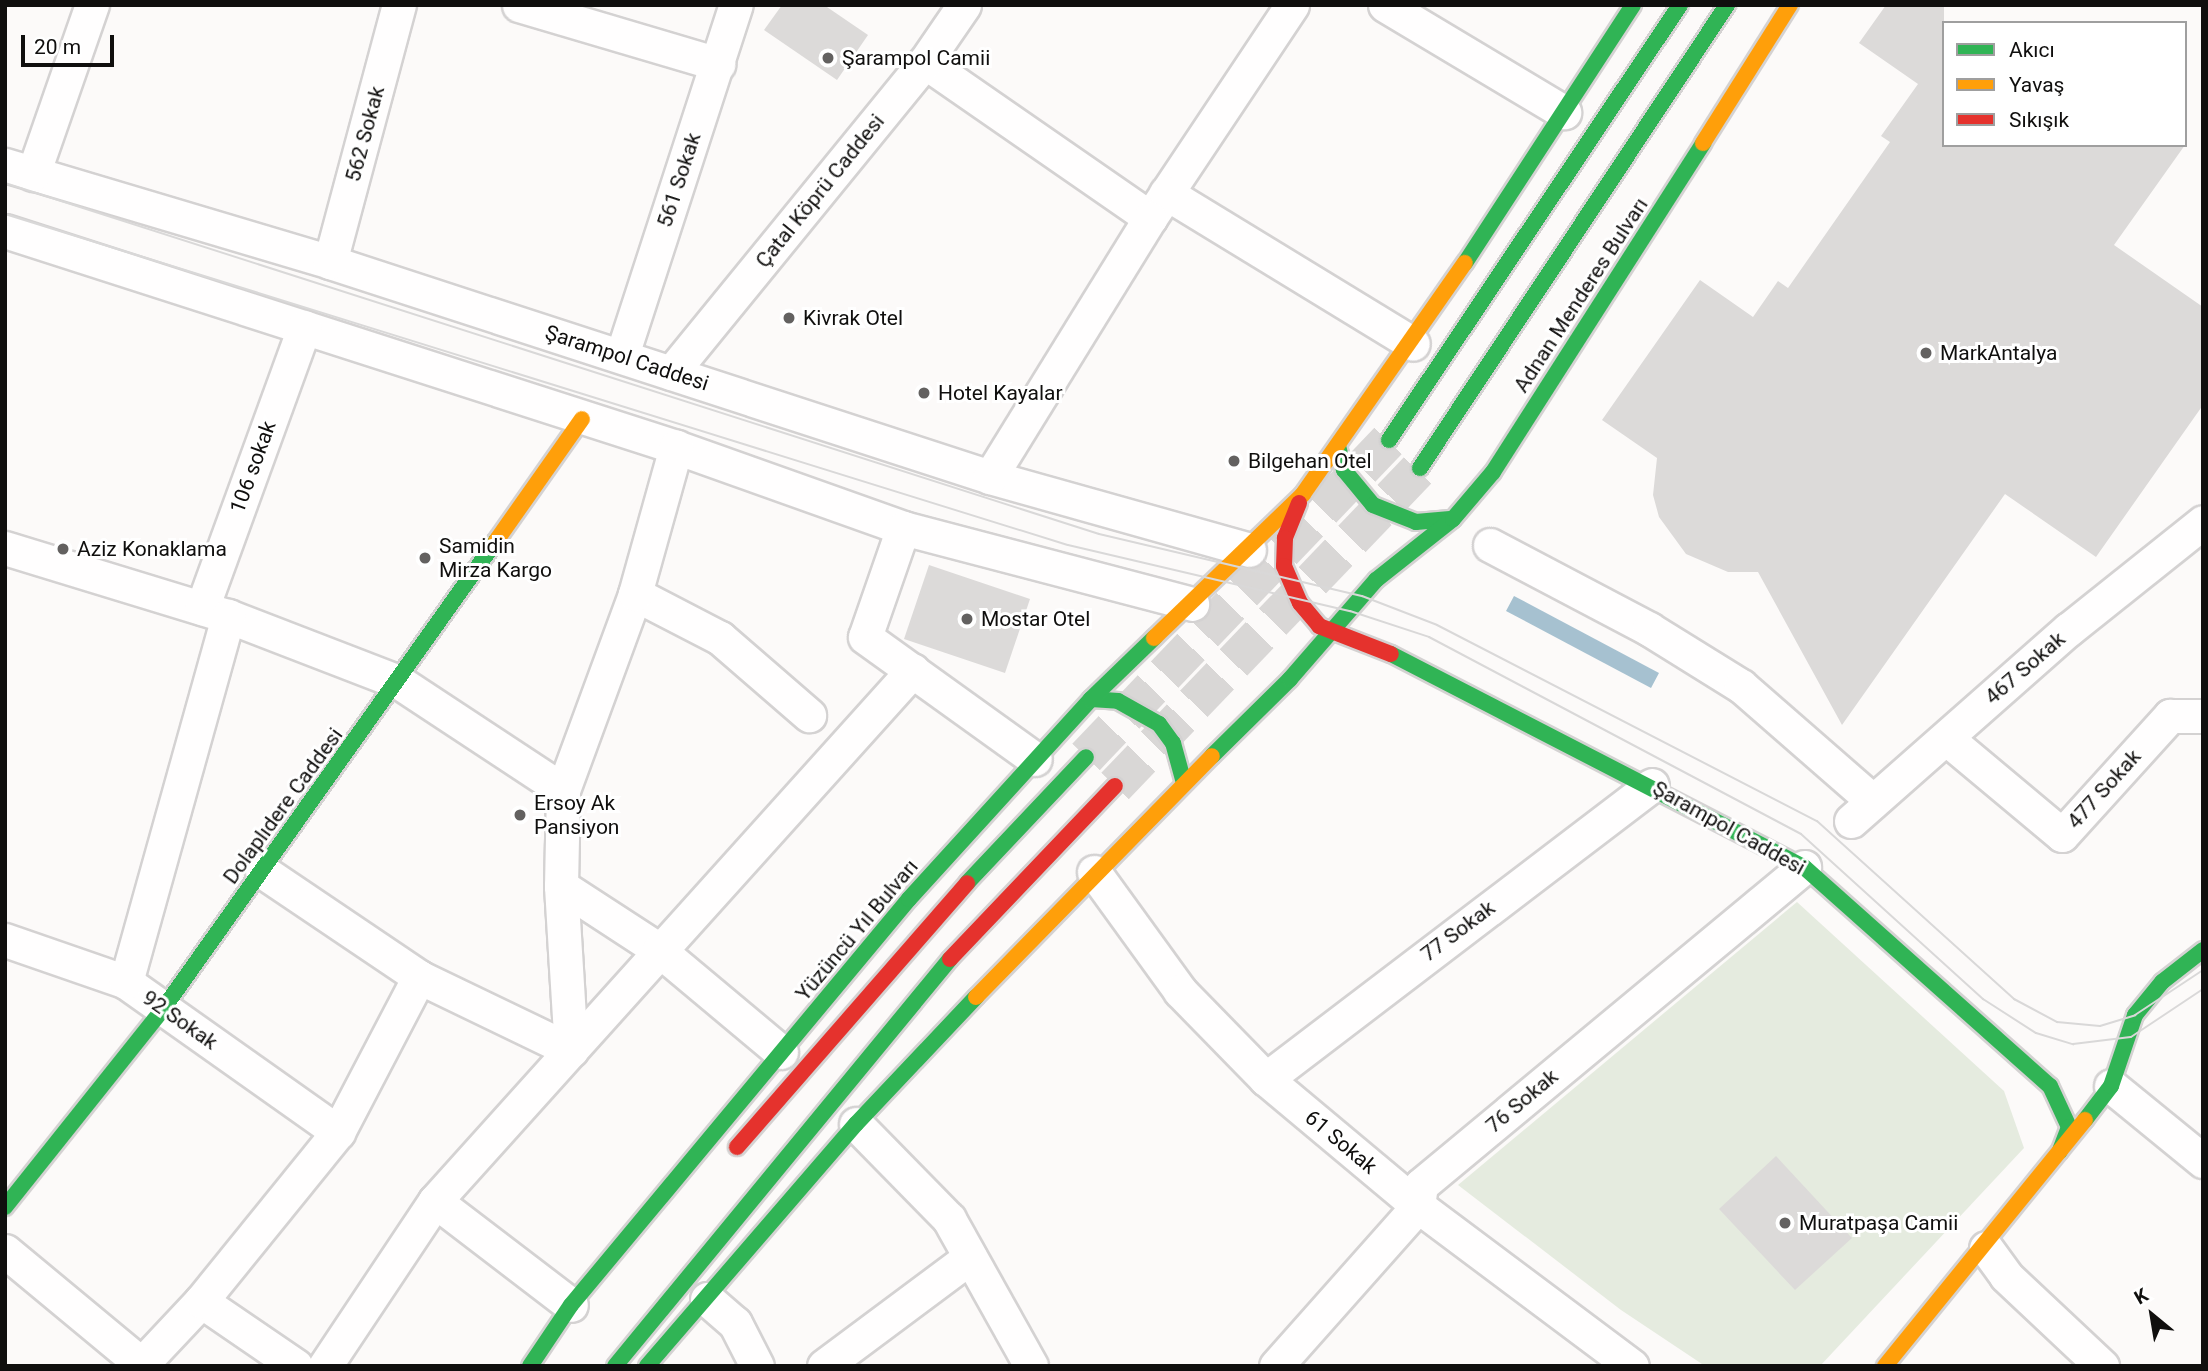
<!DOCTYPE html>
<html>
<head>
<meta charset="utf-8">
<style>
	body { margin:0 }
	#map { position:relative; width:2208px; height:1371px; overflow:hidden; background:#fcfaf9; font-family:Roboto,sans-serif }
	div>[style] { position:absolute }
	.green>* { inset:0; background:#e5ebdf }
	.water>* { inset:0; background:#a6c1d0 }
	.building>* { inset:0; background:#dcdad9 }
	.primary-tunnel>* { height:38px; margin-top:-19px; transform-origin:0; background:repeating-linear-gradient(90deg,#d9d7d6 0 38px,transparent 0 57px) }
	.roads { filter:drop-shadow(2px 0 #d4d2d2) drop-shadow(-2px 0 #d4d2d2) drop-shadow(0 2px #d4d2d2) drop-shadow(0 -2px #d4d2d2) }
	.street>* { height:33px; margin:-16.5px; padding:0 16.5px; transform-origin:16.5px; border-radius:16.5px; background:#fffefe }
	.fast>* { height:16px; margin:-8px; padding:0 8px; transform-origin:8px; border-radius:8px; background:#30b455 }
	.slow>* { height:16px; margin:-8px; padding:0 8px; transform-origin:8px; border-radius:8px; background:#ff9f0a }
	.jam>* { height:16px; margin:-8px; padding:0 8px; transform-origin:8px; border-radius:8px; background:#e5322d }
	.tram>* { height:2px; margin:-1px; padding:0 1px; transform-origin:1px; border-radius:1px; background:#d9d8d8 }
	.dots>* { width:19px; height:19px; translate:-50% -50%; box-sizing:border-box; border:4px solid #fff; border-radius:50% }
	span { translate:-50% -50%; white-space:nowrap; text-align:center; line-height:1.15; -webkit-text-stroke:6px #fff; paint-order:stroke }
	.poi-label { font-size:21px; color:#100f0e }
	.left { translate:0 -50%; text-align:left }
	.street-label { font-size:21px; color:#100f0e }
	.frame { position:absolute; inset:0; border:7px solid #100f0e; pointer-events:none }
	.legend { position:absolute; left:1942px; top:21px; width:245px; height:126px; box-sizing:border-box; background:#fff; border:2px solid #9f9f9f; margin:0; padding:9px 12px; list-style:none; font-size:21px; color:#100f0e }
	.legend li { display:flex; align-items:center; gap:14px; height:35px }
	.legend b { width:35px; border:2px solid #9f9f9f }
	.north { position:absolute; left:2117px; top:1280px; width:70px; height:70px; -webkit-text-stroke:5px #fff; paint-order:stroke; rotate:330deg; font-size:19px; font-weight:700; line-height:28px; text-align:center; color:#100f0e }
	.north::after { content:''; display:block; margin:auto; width:24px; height:32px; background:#100f0e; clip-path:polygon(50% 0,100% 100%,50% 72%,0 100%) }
	.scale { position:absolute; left:21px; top:35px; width:93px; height:32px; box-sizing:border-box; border:4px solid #100f0e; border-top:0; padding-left:9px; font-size:21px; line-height:24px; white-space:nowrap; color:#100f0e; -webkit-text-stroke:5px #fff; paint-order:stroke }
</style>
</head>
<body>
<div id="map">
	<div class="green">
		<div style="clip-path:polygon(1797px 902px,2004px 1091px,2024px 1148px,1820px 1366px,1705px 1366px,1621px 1310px,1458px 1185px)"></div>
	</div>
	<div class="water">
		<div style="clip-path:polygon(1514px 596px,1659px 673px,1651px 688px,1506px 611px)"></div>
	</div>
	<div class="building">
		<div style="clip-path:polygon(782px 5px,824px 5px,868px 35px,837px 80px,764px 30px)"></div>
		<div style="clip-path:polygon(1886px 5px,1944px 5px,1944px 145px,2185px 145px,2114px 245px,2203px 307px,2203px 405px,2096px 557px,2005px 494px,1842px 725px,1758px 572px,1728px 572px,1686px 554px,1659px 517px,1653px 495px,1657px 458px,1602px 420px,1700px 280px,1753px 317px,1778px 281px,1788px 288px,1890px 142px,1881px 136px,1918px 84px,1859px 43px)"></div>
		<div style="clip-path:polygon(929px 565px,1030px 599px,1005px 673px,904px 639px)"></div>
		<div style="clip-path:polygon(1776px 1156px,1852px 1238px,1795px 1290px,1719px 1209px)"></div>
	</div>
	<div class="primary-tunnel">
		<div style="left:1086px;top:757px;width:439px;rotate:-46.3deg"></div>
		<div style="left:1115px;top:786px;width:441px;rotate:-46.2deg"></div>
	</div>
	<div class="roads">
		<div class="street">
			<div style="left:519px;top:5px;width:208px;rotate:16.5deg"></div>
			<div style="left:1385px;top:5px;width:209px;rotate:30.9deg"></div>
			<div style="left:925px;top:62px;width:274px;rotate:34.7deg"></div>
			<div style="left:1150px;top:218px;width:256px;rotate:-56.3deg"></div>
			<div style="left:5px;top:165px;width:339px;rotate:16.6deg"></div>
			<div style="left:330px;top:262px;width:694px;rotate:18.04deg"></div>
			<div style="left:990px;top:477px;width:269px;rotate:15.7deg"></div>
			<div style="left:33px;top:174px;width:179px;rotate:-70.8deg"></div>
			<div style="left:1166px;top:193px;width:289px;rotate:31.4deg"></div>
			<div style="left:5px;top:231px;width:705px;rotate:17.84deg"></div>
			<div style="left:676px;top:447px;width:241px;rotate:19.6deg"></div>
			<div style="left:903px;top:528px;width:299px;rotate:14.7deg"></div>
			<div style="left:330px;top:262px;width:266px;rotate:-75deg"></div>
			<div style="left:622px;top:355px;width:368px;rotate:-72deg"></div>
			<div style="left:671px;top:373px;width:402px;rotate:-50.8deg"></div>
			<div style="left:925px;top:62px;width:69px;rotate:-55.6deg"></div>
			<div style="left:990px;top:477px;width:304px;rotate:-58.3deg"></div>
			<div style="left:903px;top:528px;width:115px;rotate:109.2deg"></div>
			<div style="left:865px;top:637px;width:209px;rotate:35.7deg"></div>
			<div style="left:1490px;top:545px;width:180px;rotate:27.8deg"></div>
			<div style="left:1649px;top:629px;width:108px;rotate:31.8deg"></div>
			<div style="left:1741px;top:686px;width:175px;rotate:41.1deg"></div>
			<div style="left:5px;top:548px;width:233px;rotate:17deg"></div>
			<div style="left:228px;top:616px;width:183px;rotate:21.1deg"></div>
			<div style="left:399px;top:682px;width:196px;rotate:33.4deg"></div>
			<div style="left:635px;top:594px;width:96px;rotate:27.4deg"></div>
			<div style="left:720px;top:638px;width:118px;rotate:40.9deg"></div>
			<div style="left:202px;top:608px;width:299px;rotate:-70deg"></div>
			<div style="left:1946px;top:738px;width:151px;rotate:39.9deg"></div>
			<div style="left:2062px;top:835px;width:161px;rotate:-47.8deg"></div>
			<div style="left:2170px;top:716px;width:33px"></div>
			<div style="left:1851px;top:821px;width:290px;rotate:-41.4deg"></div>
			<div style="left:2069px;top:629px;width:171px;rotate:-38.6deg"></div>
			<div style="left:262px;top:871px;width:189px;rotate:34deg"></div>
			<div style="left:419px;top:977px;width:169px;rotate:25.7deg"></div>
			<div style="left:571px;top:1050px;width:164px;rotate:-93.5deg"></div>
			<div style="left:561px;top:886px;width:96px;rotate:-88.8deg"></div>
			<div style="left:563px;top:790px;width:209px;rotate:-69.8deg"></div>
			<div style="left:635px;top:594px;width:153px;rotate:-74.4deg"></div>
			<div style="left:1094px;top:872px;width:147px;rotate:54.1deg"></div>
			<div style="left:1180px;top:991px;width:123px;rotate:45.7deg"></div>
			<div style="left:1266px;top:1079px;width:198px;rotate:39.9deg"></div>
			<div style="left:1418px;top:1206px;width:267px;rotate:36.8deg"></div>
			<div style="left:561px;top:886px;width:117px;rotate:33.1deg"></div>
			<div style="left:659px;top:950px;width:159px;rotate:39.9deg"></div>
			<div style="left:5px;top:940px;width:128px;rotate:19.1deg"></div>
			<div style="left:126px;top:982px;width:260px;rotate:35.3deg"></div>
			<div style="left:126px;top:982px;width:380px;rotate:-74.4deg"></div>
			<div style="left:1266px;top:1079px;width:485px;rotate:-37.3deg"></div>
			<div style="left:2111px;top:1086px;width:119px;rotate:39.2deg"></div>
			<div style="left:856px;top:1124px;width:133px;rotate:45.6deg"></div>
			<div style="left:949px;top:1219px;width:168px;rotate:60.8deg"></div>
			<div style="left:435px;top:1201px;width:171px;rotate:37.4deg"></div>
			<div style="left:1986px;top:1248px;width:34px;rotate:54deg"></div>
			<div style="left:2006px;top:1276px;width:132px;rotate:43.2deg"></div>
			<div style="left:5px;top:1251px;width:177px;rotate:39.7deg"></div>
			<div style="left:707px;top:1299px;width:37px;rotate:41deg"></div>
			<div style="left:735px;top:1323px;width:48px;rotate:62.9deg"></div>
			<div style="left:201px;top:1301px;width:115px;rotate:34.4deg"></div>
			<div style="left:140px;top:1366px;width:89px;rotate:-46.8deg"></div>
			<div style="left:201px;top:1301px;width:218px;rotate:-51deg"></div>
			<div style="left:338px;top:1132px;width:175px;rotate:-62.4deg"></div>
			<div style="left:325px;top:1366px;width:198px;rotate:-56.3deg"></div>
			<div style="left:435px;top:1201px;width:714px;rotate:-48.01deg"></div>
			<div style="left:824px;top:1366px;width:182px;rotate:-36.7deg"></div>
			<div style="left:1276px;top:1366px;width:214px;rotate:-48.4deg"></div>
			<div style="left:1418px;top:1206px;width:21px;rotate:-82deg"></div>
			<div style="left:1421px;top:1185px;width:498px;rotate:-39.7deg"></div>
		</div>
		<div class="fast">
			<div style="left:1465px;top:263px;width:308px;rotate:-56.9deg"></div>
			<div style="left:1389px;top:440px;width:523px;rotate:-56.22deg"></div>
			<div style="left:1338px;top:446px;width:25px;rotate:76deg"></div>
			<div style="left:1344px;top:470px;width:45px;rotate:50.4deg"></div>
			<div style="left:1373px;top:505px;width:46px;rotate:21.6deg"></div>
			<div style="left:1416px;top:522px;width:37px;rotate:-5deg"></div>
			<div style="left:1420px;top:468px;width:556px;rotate:-56.45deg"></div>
			<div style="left:1391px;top:654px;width:465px;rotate:27.3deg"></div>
			<div style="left:1804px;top:867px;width:329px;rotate:41.7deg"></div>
			<div style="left:2050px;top:1086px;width:45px;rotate:65.1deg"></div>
			<div style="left:2069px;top:1127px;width:26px;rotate:111deg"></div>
			<div style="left:1091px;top:699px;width:27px;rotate:4deg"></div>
			<div style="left:1118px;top:701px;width:47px;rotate:29.3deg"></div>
			<div style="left:1159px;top:724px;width:24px;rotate:54deg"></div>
			<div style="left:1173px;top:743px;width:41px;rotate:74.6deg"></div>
			<div style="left:1212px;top:756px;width:110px;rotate:-44.6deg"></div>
			<div style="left:1290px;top:679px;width:131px;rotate:-49deg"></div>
			<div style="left:1376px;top:580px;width:98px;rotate:-38.4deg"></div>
			<div style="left:1453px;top:519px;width:62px;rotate:-49.6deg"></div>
			<div style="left:1493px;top:472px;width:390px;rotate:-57.4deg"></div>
			<div style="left:967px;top:883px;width:173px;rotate:-46.6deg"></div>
			<div style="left:2085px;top:1120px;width:43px;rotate:-52.6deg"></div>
			<div style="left:2111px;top:1086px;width:75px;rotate:-71.3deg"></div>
			<div style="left:2135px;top:1015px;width:43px;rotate:-50.7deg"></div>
			<div style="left:2162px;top:982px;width:52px;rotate:-38deg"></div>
			<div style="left:5px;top:1207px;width:253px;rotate:-51.4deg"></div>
			<div style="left:163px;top:1009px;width:574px;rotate:-54.57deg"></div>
			<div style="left:530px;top:1366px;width:73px;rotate:-56.1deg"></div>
			<div style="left:571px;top:1305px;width:528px;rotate:-50.22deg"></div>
			<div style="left:909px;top:899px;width:270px;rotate:-47.7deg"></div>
			<div style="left:1091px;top:699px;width:88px;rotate:-44.1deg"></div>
			<div style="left:615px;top:1366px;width:527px;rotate:-50.54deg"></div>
			<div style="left:647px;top:1366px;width:320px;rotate:-49.2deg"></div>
			<div style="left:856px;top:1124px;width:175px;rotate:-46.6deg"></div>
		</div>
		<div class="slow">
			<div style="left:1703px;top:143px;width:163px;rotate:-57.8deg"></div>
			<div style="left:496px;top:541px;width:149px;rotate:-54.8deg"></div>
			<div style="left:1154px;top:638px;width:207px;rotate:-44deg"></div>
			<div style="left:1303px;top:494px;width:282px;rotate:-55deg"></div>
			<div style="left:976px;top:997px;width:337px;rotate:-45.6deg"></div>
			<div style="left:1885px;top:1366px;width:317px;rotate:-50.9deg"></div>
		</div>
		<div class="jam">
			<div style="left:1299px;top:503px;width:38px;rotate:112deg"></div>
			<div style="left:1285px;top:538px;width:28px;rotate:92deg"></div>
			<div style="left:1284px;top:566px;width:40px;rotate:66.6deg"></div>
			<div style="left:1300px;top:603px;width:30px;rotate:50deg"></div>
			<div style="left:1319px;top:626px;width:77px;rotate:21.3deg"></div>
			<div style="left:950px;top:959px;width:239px;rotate:-46.4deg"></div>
			<div style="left:737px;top:1147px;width:350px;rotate:-48.9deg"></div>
		</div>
	</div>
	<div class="tram">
		<div style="left:5px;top:183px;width:1149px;rotate:17.79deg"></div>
		<div style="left:1099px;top:534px;width:270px;rotate:13.3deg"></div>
		<div style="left:1362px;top:596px;width:80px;rotate:21.1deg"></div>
		<div style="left:1437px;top:625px;width:428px;rotate:27.3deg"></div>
		<div style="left:1817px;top:821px;width:266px;rotate:42.1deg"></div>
		<div style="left:2014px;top:999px;width:49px;rotate:28.1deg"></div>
		<div style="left:2057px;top:1022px;width:43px;rotate:5.3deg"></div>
		<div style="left:2100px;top:1026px;width:37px;rotate:-17deg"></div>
		<div style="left:2135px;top:1015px;width:82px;rotate:-33.5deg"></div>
		<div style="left:5px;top:214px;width:1113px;rotate:17.3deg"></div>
		<div style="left:1068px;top:545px;width:290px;rotate:13.2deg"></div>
		<div style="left:1350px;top:611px;width:83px;rotate:18.2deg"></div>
		<div style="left:1429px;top:637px;width:421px;rotate:27.9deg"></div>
		<div style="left:1801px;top:834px;width:246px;rotate:42.2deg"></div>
		<div style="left:1983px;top:999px;width:63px;rotate:32.7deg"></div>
		<div style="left:2036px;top:1033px;width:39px;rotate:17deg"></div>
		<div style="left:2073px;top:1044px;width:58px;rotate:-6.9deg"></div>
		<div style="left:2131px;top:1037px;width:87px;rotate:-33.7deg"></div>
	</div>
	<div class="dots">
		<div style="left:828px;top:58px;background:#636160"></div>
		<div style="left:789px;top:318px;background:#636160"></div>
		<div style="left:1926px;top:353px;background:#636160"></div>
		<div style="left:924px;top:393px;background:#636160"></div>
		<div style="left:1234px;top:461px;background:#636160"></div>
		<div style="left:63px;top:549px;background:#636160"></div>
		<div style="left:425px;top:558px;background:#636160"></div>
		<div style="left:967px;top:619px;background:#636160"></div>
		<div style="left:520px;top:815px;background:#636160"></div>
		<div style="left:1785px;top:1223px;background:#636160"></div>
	</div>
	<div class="poi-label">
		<span class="left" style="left:842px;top:58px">Şarampol Camii</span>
		<span class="left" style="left:803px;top:318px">Kivrak Otel</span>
		<span class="left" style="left:1940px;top:353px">MarkAntalya</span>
		<span class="left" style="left:938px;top:393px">Hotel Kayalar</span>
		<span class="left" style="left:1248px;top:461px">Bilgehan Otel</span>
		<span class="left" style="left:439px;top:558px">Samidin<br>Mirza Kargo</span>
		<span class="left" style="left:77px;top:549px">Aziz Konaklama</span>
		<span class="left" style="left:981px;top:619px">Mostar Otel</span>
		<span class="left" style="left:534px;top:815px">Ersoy Ak<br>Pansiyon</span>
		<span class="left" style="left:1799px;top:1223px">Muratpaşa Camii</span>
	</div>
	<div class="street-label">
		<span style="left:365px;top:134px;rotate:-75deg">562 Sokak</span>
		<span style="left:679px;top:180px;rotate:-72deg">561 Sokak</span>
		<span style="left:820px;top:191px;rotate:-51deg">Çatal Köprü Caddesi</span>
		<span style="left:1581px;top:295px;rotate:-57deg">Adnan Menderes Bulvarı</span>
		<span style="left:627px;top:358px;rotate:18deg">Şarampol Caddesi</span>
		<span style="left:253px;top:467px;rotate:-70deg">106 sokak</span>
		<span style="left:2025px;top:668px;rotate:-41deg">467 Sokak</span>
		<span style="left:2104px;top:789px;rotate:-48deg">477 Sokak</span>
		<span style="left:283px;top:806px;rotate:-54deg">Dolaplıdere Caddesi</span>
		<span style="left:1729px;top:828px;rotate:29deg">Şarampol Caddesi</span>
		<span style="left:857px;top:930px;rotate:-50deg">Yüzüncü Yıl Bulvarı</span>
		<span style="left:1458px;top:931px;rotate:-37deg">77 Sokak</span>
		<span style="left:180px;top:1020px;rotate:35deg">92 Sokak</span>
		<span style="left:1522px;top:1101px;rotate:-40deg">76 Sokak</span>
		<span style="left:1341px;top:1142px;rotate:40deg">61 Sokak</span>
	</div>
	<div class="frame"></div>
	<ul class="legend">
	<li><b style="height:9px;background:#30b455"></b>Akıcı</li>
	<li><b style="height:9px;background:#ff9f0a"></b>Yavaş</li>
	<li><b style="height:9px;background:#e5322d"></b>Sıkışık</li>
	</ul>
	<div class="north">K</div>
	<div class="scale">20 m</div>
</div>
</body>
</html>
